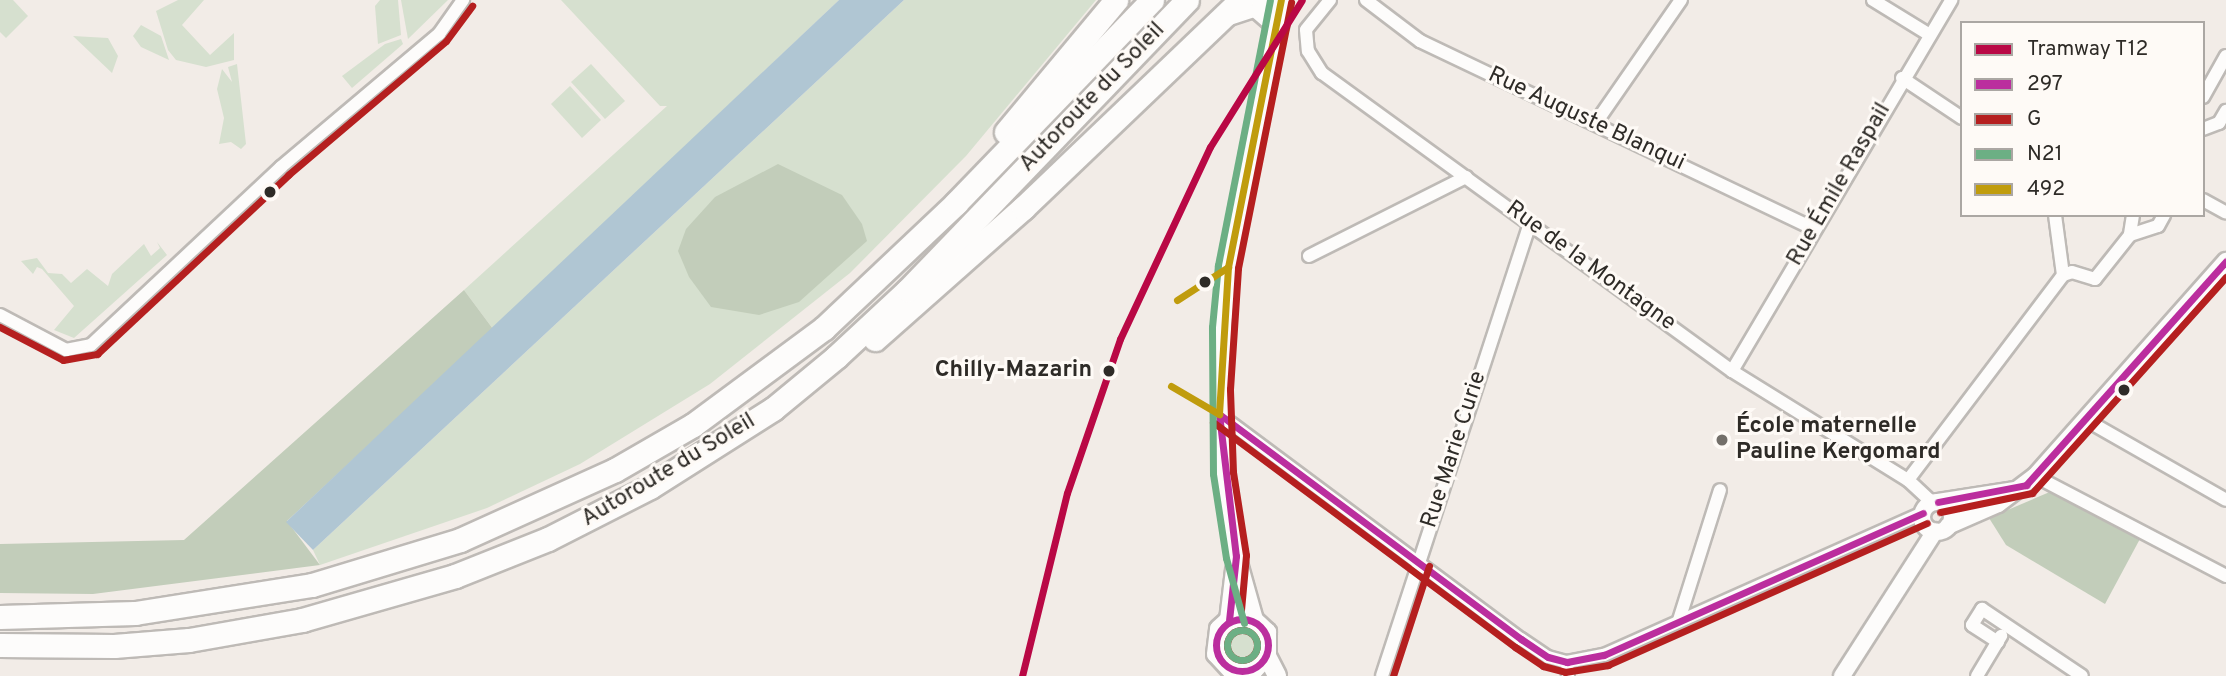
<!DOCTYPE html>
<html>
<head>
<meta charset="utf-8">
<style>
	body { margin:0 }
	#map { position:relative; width:2226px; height:676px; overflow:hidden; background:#f2ece7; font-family:Overpass,sans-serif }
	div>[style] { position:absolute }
	.green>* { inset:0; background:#d6e0cf }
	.round { border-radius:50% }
	.forest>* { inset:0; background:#c2cdba }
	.water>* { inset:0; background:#b0c6d3 }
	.roads { filter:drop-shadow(2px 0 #bebab6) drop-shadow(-2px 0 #bebab6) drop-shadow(0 2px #bebab6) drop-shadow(0 -2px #bebab6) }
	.minor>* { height:12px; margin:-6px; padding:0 6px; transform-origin:6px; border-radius:6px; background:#fdfcfb }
	.tertiary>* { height:16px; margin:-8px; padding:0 8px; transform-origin:8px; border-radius:8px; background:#fdfcfb }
	.tertiary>.ring { margin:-8px; padding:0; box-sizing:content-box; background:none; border:16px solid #fdfcfb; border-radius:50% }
	.secondary>* { height:18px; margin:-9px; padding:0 9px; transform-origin:9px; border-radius:9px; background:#fdfcfb }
	.motorway>* { height:23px; margin:-11.5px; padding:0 11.5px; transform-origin:11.5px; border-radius:11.5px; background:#fdfcfb }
	.bus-1>* { height:7px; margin:-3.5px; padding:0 3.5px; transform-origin:3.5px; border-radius:3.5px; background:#bb2e9e }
	.bus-1>.ring { margin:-3.5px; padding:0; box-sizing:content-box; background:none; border:7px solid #bb2e9e; border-radius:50% }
	.bus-2>* { height:7px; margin:-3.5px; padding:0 3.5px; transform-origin:3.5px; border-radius:3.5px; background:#b51f1f }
	.bus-2>.ring { margin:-3.5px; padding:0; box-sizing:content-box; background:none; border:7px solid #b51f1f; border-radius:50% }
	.bus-3>* { height:7px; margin:-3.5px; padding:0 3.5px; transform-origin:3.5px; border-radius:3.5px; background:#6caf84 }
	.bus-3>.ring { margin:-3.5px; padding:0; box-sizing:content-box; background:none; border:7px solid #6caf84; border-radius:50% }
	.bus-4>* { height:7px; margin:-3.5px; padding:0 3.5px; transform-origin:3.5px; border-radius:3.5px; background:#c09c0d }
	.tram-1>* { height:7px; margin:-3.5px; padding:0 3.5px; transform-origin:3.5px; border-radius:3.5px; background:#b90845 }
	.dots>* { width:19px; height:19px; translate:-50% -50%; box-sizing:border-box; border:4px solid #fefaf6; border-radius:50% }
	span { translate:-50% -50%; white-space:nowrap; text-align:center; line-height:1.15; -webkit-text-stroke:6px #fefaf6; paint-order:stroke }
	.street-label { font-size:23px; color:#2e2b27 }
	.stop-label { font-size:23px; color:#2e2b27; font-weight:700 }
	.right { translate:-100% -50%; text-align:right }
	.poi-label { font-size:23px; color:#2e2b27; font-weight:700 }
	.left { translate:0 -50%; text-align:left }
	.legend { position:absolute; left:1960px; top:21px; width:245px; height:196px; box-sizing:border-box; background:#fefaf6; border:2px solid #aba7a3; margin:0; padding:9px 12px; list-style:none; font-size:21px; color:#2e2b27 }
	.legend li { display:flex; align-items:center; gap:14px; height:35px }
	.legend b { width:35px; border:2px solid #aba7a3 }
</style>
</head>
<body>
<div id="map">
	<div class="green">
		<div style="clip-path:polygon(0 0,13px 0,28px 16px,6px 38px,0 32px)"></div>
		<div style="clip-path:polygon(178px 0,204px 0,182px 25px,210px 55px,234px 33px,234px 60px,206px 67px,176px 60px,168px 50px,156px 11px)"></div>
		<div style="clip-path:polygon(380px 0,398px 0,401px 35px,378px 44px,375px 6px)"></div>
		<div style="clip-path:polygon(401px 0,448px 0,408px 39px)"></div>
		<div style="clip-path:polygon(561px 0,839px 0,493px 329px,464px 290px,667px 106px,660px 106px)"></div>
		<div style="clip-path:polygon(904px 0,1096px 0,966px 156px,850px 273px,710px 384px,580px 464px,487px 508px,320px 565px,313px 550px)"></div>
		<div style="clip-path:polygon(141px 25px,161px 36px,169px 60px,141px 47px,133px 36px)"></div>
		<div style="clip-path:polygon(73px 36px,108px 38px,118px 56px,112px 73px)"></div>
		<div style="clip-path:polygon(401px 39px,403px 44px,352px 88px,342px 76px,385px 44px)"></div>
		<div style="clip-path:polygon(237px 64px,246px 144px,241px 149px,231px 142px,219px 144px,224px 118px,217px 89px,222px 69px,232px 82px,228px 67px)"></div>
		<div style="clip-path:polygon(591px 64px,625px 101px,605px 119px,571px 82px)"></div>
		<div style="clip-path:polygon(570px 86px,601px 120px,582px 138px,551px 104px)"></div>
		<div style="clip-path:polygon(157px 242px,167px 255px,74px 338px,54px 330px,74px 306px,42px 269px,37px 267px,33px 274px,21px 261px,37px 258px,48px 273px,62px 274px,71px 283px,87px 269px,108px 286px,112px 274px,144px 244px,151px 256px,160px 248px)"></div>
		<div class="round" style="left:1222px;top:626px;width:34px;height:34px"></div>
	</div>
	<div class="forest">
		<div style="clip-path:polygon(778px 164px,842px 195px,862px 224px,867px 241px,799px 302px,759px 315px,711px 307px,689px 277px,678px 251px,686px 229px,715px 197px)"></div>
		<div style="clip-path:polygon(464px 290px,493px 329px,287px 521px,320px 565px,93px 594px,0 593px,0 544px,184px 540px)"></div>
		<div style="clip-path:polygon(2052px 491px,2141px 537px,2105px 604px,2006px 545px,1989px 518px)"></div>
	</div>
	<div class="water">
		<div style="clip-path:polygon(839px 0,904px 0,313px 550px,286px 522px)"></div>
	</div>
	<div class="roads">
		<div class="minor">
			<div style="left:1330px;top:0;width:38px;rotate:129deg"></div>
			<div style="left:1306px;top:30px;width:21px;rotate:85deg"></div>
			<div style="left:1308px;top:51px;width:26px;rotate:58deg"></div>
			<div style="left:1322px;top:73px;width:507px;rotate:36.01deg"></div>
			<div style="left:1732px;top:371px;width:207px;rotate:31.8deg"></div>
			<div style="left:1908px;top:480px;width:34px;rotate:43deg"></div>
			<div style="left:1366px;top:0;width:68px;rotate:37.2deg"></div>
			<div style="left:1420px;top:41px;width:437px;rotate:25.5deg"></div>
			<div style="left:1873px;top:0;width:67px;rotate:31.6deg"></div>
			<div style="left:1902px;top:78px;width:72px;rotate:33.7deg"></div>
			<div style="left:2203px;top:97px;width:47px;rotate:-60.7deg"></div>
			<div style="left:1595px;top:124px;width:151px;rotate:-55.3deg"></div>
			<div style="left:2203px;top:129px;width:17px;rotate:-21deg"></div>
			<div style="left:2219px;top:123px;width:14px;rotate:-60deg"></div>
			<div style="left:2203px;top:200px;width:26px;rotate:29deg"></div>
			<div style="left:2133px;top:215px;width:20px;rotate:99deg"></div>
			<div style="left:2130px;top:235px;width:29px;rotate:-18deg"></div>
			<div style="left:2158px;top:226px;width:13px;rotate:-61deg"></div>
			<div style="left:1309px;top:256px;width:176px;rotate:-26.7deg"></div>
			<div style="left:2063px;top:275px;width:9px;rotate:-18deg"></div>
			<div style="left:2072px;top:272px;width:24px;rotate:17deg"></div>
			<div style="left:2095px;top:279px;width:56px;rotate:-51.5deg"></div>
			<div style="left:0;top:315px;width:75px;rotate:27.9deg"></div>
			<div style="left:66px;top:350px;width:25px;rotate:-11deg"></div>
			<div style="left:91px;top:345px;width:260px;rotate:-43.1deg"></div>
			<div style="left:281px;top:167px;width:207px;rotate:-40.1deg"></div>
			<div style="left:439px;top:34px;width:42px;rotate:-54.8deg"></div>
			<div style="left:1732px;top:371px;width:431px;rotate:-59.4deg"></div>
			<div style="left:1220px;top:415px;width:375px;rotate:36.7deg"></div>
			<div style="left:1521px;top:639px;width:32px;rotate:34deg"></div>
			<div style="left:1548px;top:657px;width:20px;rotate:15deg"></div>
			<div style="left:1567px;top:662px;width:38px;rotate:-11deg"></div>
			<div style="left:1604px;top:655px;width:349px;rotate:-24deg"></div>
			<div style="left:2086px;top:420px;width:161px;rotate:29.7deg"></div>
			<div style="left:2035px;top:476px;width:216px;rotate:27.6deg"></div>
			<div style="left:1908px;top:480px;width:257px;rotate:-52.9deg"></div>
			<div style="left:2063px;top:275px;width:61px;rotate:-97.6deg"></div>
			<div style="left:1679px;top:620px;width:136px;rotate:-72.5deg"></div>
			<div style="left:1998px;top:642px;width:31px;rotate:-147deg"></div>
			<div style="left:1972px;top:625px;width:19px;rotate:-58deg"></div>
			<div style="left:1982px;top:609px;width:120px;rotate:33.8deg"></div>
			<div style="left:1567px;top:662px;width:14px;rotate:86deg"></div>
			<div style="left:1382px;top:676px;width:476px;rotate:-71.9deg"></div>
			<div style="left:1977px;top:676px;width:47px;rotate:-59deg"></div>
		</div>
		<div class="tertiary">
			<div style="left:1938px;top:502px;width:78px;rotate:-8.9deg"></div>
			<div class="ring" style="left:1922px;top:502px;width:14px;height:14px"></div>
			<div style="left:1948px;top:526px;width:55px;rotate:-23.7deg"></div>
			<div style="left:1998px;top:504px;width:46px;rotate:-37.1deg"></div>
			<div style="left:2035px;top:476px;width:288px;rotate:-48.4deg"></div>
			<div style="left:1842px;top:676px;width:172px;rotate:-57.3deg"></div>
		</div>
		<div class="secondary">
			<div style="left:1229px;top:620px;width:25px"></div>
			<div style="left:1254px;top:620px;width:18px;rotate:43deg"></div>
			<div style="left:1267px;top:632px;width:24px;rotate:90deg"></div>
			<div style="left:1267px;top:656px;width:19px;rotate:133deg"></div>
			<div style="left:1254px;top:670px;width:22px;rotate:177deg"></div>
			<div style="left:1232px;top:671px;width:23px;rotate:-133deg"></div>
			<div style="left:1216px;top:654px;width:25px;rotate:-83deg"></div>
			<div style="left:1219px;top:629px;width:13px;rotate:-42deg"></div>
			<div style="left:1229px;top:620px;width:50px;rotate:-83.2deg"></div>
			<div style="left:1254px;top:620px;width:66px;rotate:-105.7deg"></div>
			<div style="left:1236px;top:556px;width:84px;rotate:-98.9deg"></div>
			<div style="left:1223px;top:473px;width:146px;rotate:-90.4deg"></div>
			<div style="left:1222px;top:327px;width:60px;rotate:-84.3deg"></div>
			<div style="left:1228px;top:267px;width:272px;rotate:-78.8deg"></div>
			<div style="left:1267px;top:656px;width:22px;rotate:63deg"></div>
		</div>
		<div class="motorway">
			<div style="left:1228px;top:13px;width:28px;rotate:-18deg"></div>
			<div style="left:1255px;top:4px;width:29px;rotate:41deg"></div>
			<div style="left:1006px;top:132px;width:172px;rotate:-50.2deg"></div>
			<div style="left:875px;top:339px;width:198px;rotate:-41.5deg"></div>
			<div style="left:1023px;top:208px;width:301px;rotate:-43.7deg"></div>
			<div style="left:0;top:617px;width:135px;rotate:-1.7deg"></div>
			<div style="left:135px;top:613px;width:179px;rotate:-9deg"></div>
			<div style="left:312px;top:585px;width:155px;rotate:-16.9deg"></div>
			<div style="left:460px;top:540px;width:170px;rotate:-24.3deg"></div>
			<div style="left:615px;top:470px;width:90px;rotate:-30deg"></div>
			<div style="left:693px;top:425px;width:163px;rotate:-36.5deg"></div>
			<div style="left:824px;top:328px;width:182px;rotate:-43.4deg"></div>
			<div style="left:956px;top:203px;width:282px;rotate:-46deg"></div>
			<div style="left:0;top:645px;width:114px;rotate:0.5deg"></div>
			<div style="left:114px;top:646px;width:75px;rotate:-4.6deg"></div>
			<div style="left:189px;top:640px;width:115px;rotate:-10deg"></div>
			<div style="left:302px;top:620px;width:159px;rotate:-16deg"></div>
			<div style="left:455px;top:576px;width:100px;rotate:-21.7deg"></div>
			<div style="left:548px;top:539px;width:114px;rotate:-27deg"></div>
			<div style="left:650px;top:487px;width:146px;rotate:-32.4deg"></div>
			<div style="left:773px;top:409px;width:82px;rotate:-39.5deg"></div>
			<div style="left:836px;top:357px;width:98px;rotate:-42.9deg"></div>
			<div style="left:908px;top:290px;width:402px;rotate:-46.1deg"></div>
		</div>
	</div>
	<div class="bus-1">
		<div style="left:1219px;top:414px;width:377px;rotate:36.7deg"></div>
		<div style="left:1521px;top:639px;width:32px;rotate:34deg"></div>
		<div style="left:1548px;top:657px;width:20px;rotate:15deg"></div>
		<div style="left:1567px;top:662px;width:38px;rotate:-11deg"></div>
		<div style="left:1604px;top:655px;width:349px;rotate:-24deg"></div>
		<div style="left:1219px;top:414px;width:143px;rotate:83.2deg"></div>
		<div style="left:1236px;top:556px;width:64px;rotate:96.2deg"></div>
		<div style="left:1938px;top:502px;width:90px;rotate:-10.9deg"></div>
		<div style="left:2026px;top:485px;width:300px;rotate:-48.2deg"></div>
		<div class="ring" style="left:1216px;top:619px;width:45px;height:45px"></div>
	</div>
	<div class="bus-2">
		<div style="left:0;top:327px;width:71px;rotate:27.6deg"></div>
		<div style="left:63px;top:360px;width:35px;rotate:-10deg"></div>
		<div style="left:97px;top:354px;width:262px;rotate:-43.1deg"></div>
		<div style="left:288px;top:175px;width:207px;rotate:-40.3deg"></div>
		<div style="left:446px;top:41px;width:44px;rotate:-53.4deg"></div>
		<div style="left:1213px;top:422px;width:377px;rotate:36.7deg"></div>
		<div style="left:1515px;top:647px;width:34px;rotate:34deg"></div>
		<div style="left:1543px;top:666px;width:23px;rotate:15deg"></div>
		<div style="left:1565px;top:672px;width:44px;rotate:-9.2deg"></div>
		<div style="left:1608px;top:665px;width:349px;rotate:-24deg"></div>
		<div style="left:1940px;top:512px;width:94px;rotate:-11.7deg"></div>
		<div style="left:2032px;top:493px;width:290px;rotate:-48.1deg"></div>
		<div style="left:1241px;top:610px;width:55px;rotate:-84.8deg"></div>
		<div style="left:1246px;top:555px;width:84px;rotate:-98.9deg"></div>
		<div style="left:1233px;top:472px;width:83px;rotate:-92.1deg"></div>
		<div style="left:1230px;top:389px;width:121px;rotate:-86.2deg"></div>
		<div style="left:1238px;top:268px;width:271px;rotate:-78.7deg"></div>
		<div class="ring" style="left:1227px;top:630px;width:23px;height:23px"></div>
		<div style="left:1393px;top:676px;width:116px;rotate:-71.9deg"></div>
	</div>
	<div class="bus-3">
		<div style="left:1244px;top:623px;width:67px;rotate:-105.5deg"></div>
		<div style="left:1226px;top:558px;width:85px;rotate:-98.8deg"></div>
		<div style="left:1213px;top:474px;width:147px;rotate:-90.4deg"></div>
		<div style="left:1212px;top:327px;width:62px;rotate:-84.5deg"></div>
		<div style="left:1218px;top:265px;width:270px;rotate:-78.9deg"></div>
		<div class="ring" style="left:1227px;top:630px;width:23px;height:23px"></div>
	</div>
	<div class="bus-4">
		<div style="left:1177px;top:300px;width:61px;rotate:-32.9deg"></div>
		<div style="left:1171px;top:386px;width:56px;rotate:30.3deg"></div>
		<div style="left:1219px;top:414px;width:147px;rotate:-86.5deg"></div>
		<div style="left:1228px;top:267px;width:272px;rotate:-78.8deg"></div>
	</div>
	<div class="tram-1">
		<div style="left:1022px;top:676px;width:188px;rotate:-76.2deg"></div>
		<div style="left:1067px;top:493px;width:163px;rotate:-71deg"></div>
		<div style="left:1120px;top:339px;width:212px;rotate:-64.9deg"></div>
		<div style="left:1210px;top:147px;width:173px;rotate:-58deg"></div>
	</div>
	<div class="dots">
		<div style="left:270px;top:192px;background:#2e2b27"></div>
		<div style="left:1205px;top:282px;background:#2e2b27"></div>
		<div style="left:1109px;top:371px;background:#2e2b27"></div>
		<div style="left:2124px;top:390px;background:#2e2b27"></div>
		<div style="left:1722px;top:440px;background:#736f6a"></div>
	</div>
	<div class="street-label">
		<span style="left:1093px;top:98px;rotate:-46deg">Autoroute du Soleil</span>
		<span style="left:1586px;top:120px;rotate:25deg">Rue Auguste Blanqui</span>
		<span style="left:1840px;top:185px;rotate:-60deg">Rue Émile Raspail</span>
		<span style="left:1590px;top:267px;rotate:36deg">Rue de la Montagne</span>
		<span style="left:1455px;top:450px;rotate:-72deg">Rue Marie Curie</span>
		<span style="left:669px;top:471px;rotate:-31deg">Autoroute du Soleil</span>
	</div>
	<div class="stop-label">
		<span class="right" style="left:1092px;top:371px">Chilly-Mazarin</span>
	</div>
	<div class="poi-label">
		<span class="left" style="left:1736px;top:440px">École maternelle<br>Pauline Kergomard</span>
	</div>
	<ul class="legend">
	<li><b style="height:9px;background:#b90845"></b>Tramway T12</li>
	<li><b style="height:9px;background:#bb2e9e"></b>297</li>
	<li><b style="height:9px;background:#b51f1f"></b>G</li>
	<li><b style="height:9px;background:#6caf84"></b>N21</li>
	<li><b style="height:9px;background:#c09c0d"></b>492</li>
	</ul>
</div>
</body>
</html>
